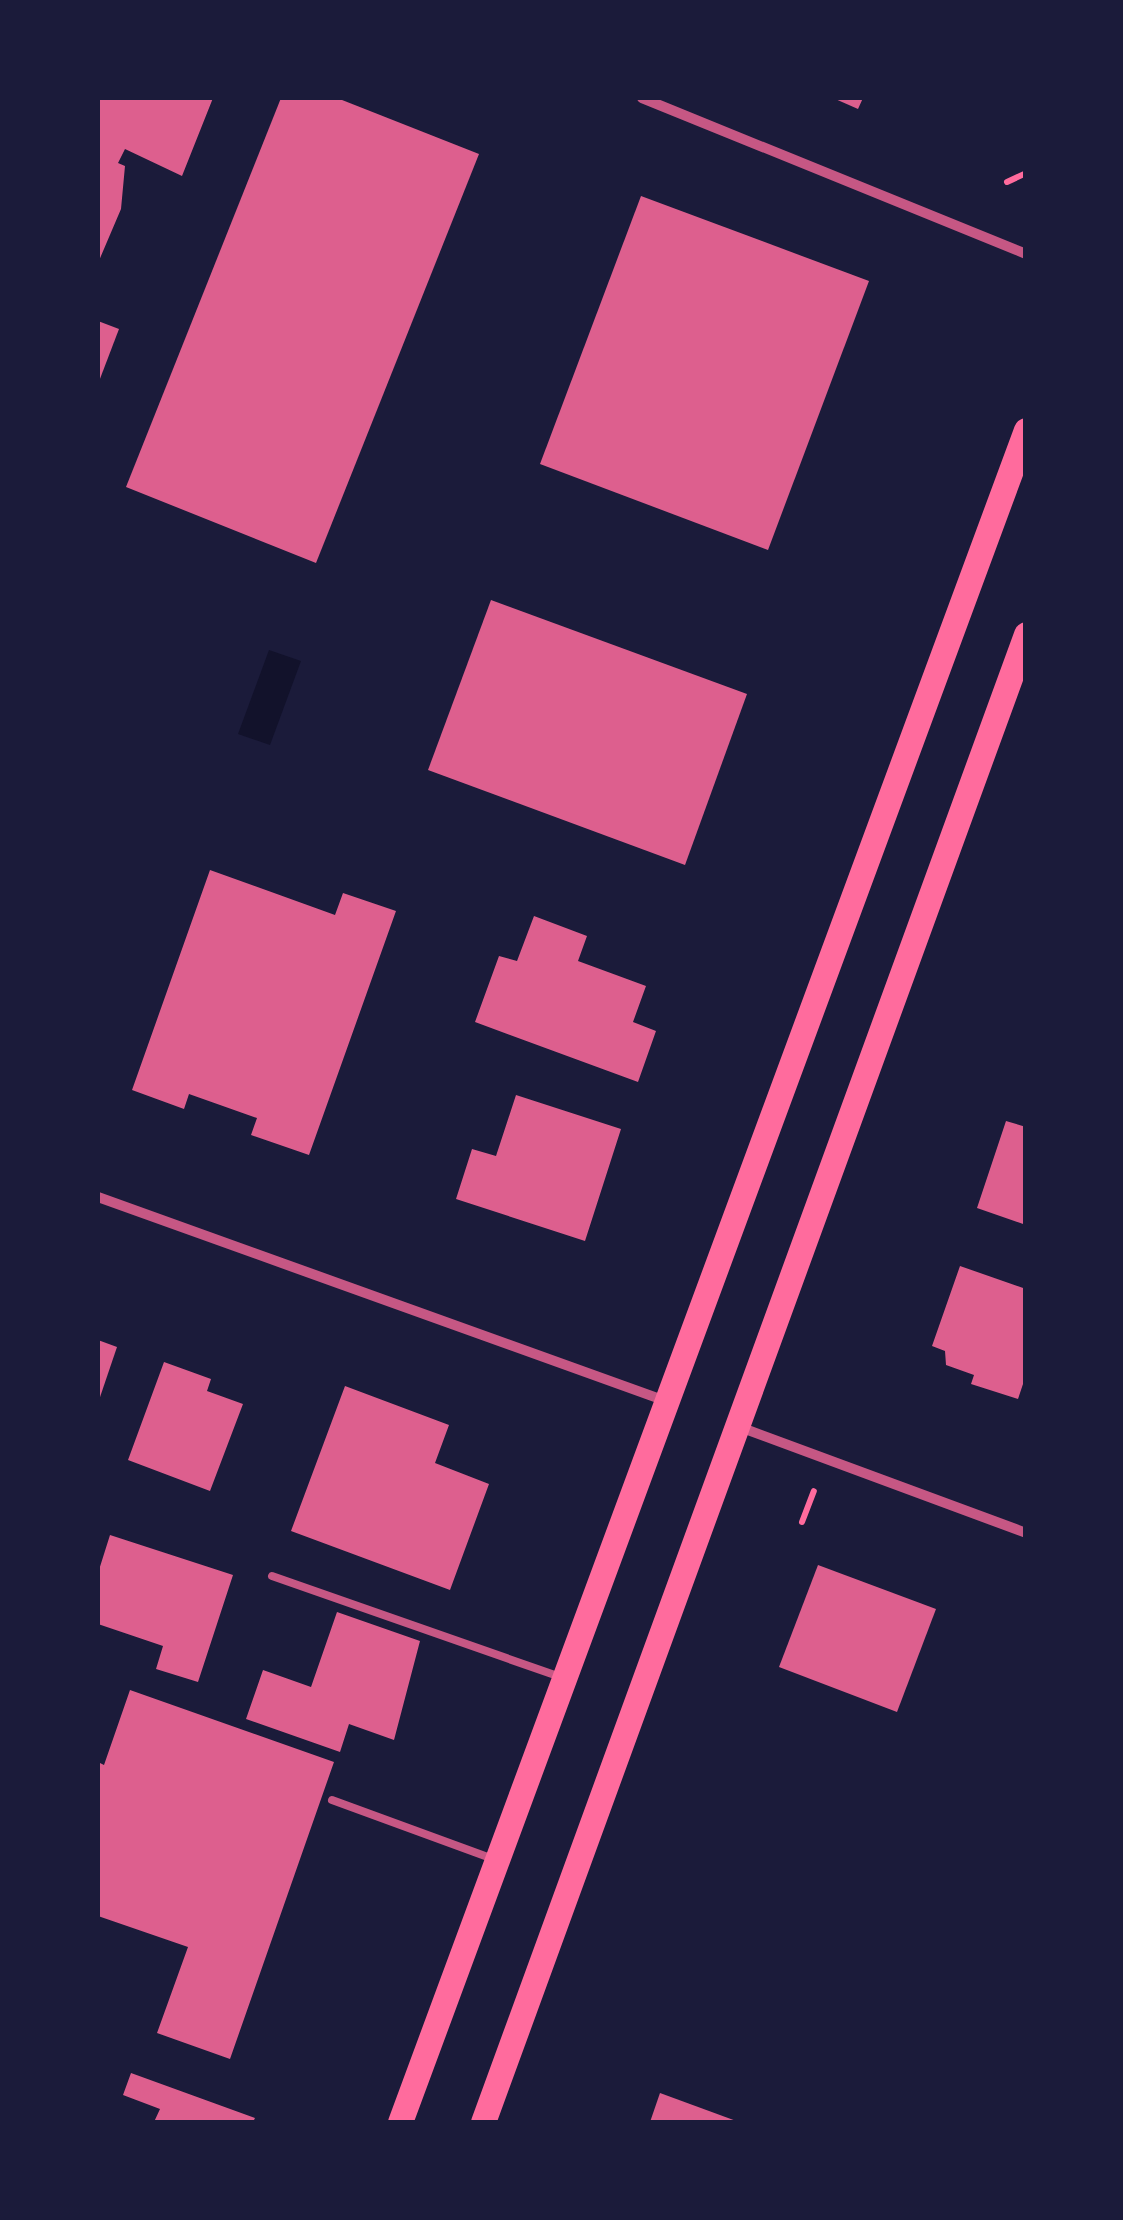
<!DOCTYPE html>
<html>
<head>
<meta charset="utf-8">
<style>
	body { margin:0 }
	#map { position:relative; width:1123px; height:2220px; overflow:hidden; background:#1b1b3a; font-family:Raleway,sans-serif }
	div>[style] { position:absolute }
	.water>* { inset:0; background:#12122b }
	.building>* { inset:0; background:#dd5f8e }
	.path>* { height:6px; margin:-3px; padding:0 3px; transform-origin:3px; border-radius:3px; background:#ff6b9d }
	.service>* { height:8px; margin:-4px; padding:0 4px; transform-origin:4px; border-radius:4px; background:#c65784 }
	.minor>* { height:10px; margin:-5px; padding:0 5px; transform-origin:5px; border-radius:5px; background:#c65784 }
	.primary>* { height:25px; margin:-12.5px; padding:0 12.5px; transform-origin:12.5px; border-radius:12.5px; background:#ff6b9d }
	span { translate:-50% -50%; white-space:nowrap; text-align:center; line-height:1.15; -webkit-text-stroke:10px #1b1b3a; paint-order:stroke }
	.frame { position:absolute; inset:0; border:100px solid #1b1b3a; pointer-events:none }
</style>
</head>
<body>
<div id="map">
	<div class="water">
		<div style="clip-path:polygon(269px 650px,301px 661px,270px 745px,238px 734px)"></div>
	</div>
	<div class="building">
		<div style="clip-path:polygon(98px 98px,213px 98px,182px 176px,125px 149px,118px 163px,125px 166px,121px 209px,98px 263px)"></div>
		<div style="clip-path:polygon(281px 98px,337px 98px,479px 154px,316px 563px,126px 487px)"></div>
		<div style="clip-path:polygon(833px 98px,863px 98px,858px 109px)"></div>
		<div style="clip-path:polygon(641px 196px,869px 281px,768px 550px,540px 464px)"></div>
		<div style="clip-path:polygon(98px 321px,119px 329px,98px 384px)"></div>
		<div style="clip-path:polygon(491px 600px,747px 694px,685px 865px,428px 770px)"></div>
		<div style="clip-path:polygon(210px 870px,335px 915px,343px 893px,396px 911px,309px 1155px,251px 1135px,257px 1118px,189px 1094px,184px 1109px,132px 1090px)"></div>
		<div style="clip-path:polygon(534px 916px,587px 936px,578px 961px,646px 986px,633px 1022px,656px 1031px,638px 1082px,475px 1022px,499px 956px,517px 961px)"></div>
		<div style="clip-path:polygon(516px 1095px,621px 1129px,585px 1241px,456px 1199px,472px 1149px,496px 1156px)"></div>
		<div style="clip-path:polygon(1006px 1121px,1026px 1127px,1026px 1225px,977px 1208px)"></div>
		<div style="clip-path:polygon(960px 1266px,1026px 1289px,1026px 1375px,1018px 1399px,971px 1384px,974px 1375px,946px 1365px,945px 1351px,932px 1346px)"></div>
		<div style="clip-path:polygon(98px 1340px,117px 1347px,98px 1403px)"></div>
		<div style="clip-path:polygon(164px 1362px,211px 1379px,207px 1391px,243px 1404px,210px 1491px,128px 1460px)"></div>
		<div style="clip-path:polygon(345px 1386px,449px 1425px,435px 1463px,489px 1484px,450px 1590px,291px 1531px)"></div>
		<div style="clip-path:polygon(110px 1535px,233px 1575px,198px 1682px,156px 1669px,163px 1646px,98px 1624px,98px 1573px)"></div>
		<div style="clip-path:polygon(818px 1565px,936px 1609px,897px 1712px,779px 1667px)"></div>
		<div style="clip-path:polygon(337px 1612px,420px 1641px,394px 1740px,349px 1724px,340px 1752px,246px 1719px,263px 1670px,311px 1687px)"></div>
		<div style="clip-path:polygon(130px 1690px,334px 1762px,230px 2059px,157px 2033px,188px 1947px,98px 1916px,98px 1762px,104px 1765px)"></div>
		<div style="clip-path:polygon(131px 2073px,255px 2118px,253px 2122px,154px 2122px,160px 2109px,123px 2095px)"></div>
		<div style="clip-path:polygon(660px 2093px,739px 2122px,650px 2122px)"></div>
	</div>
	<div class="path">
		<div style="left:1007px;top:182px;width:21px;rotate:-25deg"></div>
		<div style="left:802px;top:1522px;width:33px;rotate:-69deg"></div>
	</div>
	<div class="service">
		<div style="left:272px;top:1576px;width:305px;rotate:19.3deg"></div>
		<div style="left:332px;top:1800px;width:171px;rotate:20.1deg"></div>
	</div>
	<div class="minor">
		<div style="left:642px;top:98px;width:414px;rotate:22.1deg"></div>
		<div style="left:98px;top:1197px;width:600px;rotate:19.76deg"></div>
		<div style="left:737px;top:1426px;width:308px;rotate:20.3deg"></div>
	</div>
	<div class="primary">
		<div style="left:400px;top:2122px;width:1804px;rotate:-69.7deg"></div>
		<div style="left:483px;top:2122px;width:1584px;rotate:-69.95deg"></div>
	</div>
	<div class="frame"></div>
</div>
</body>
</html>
